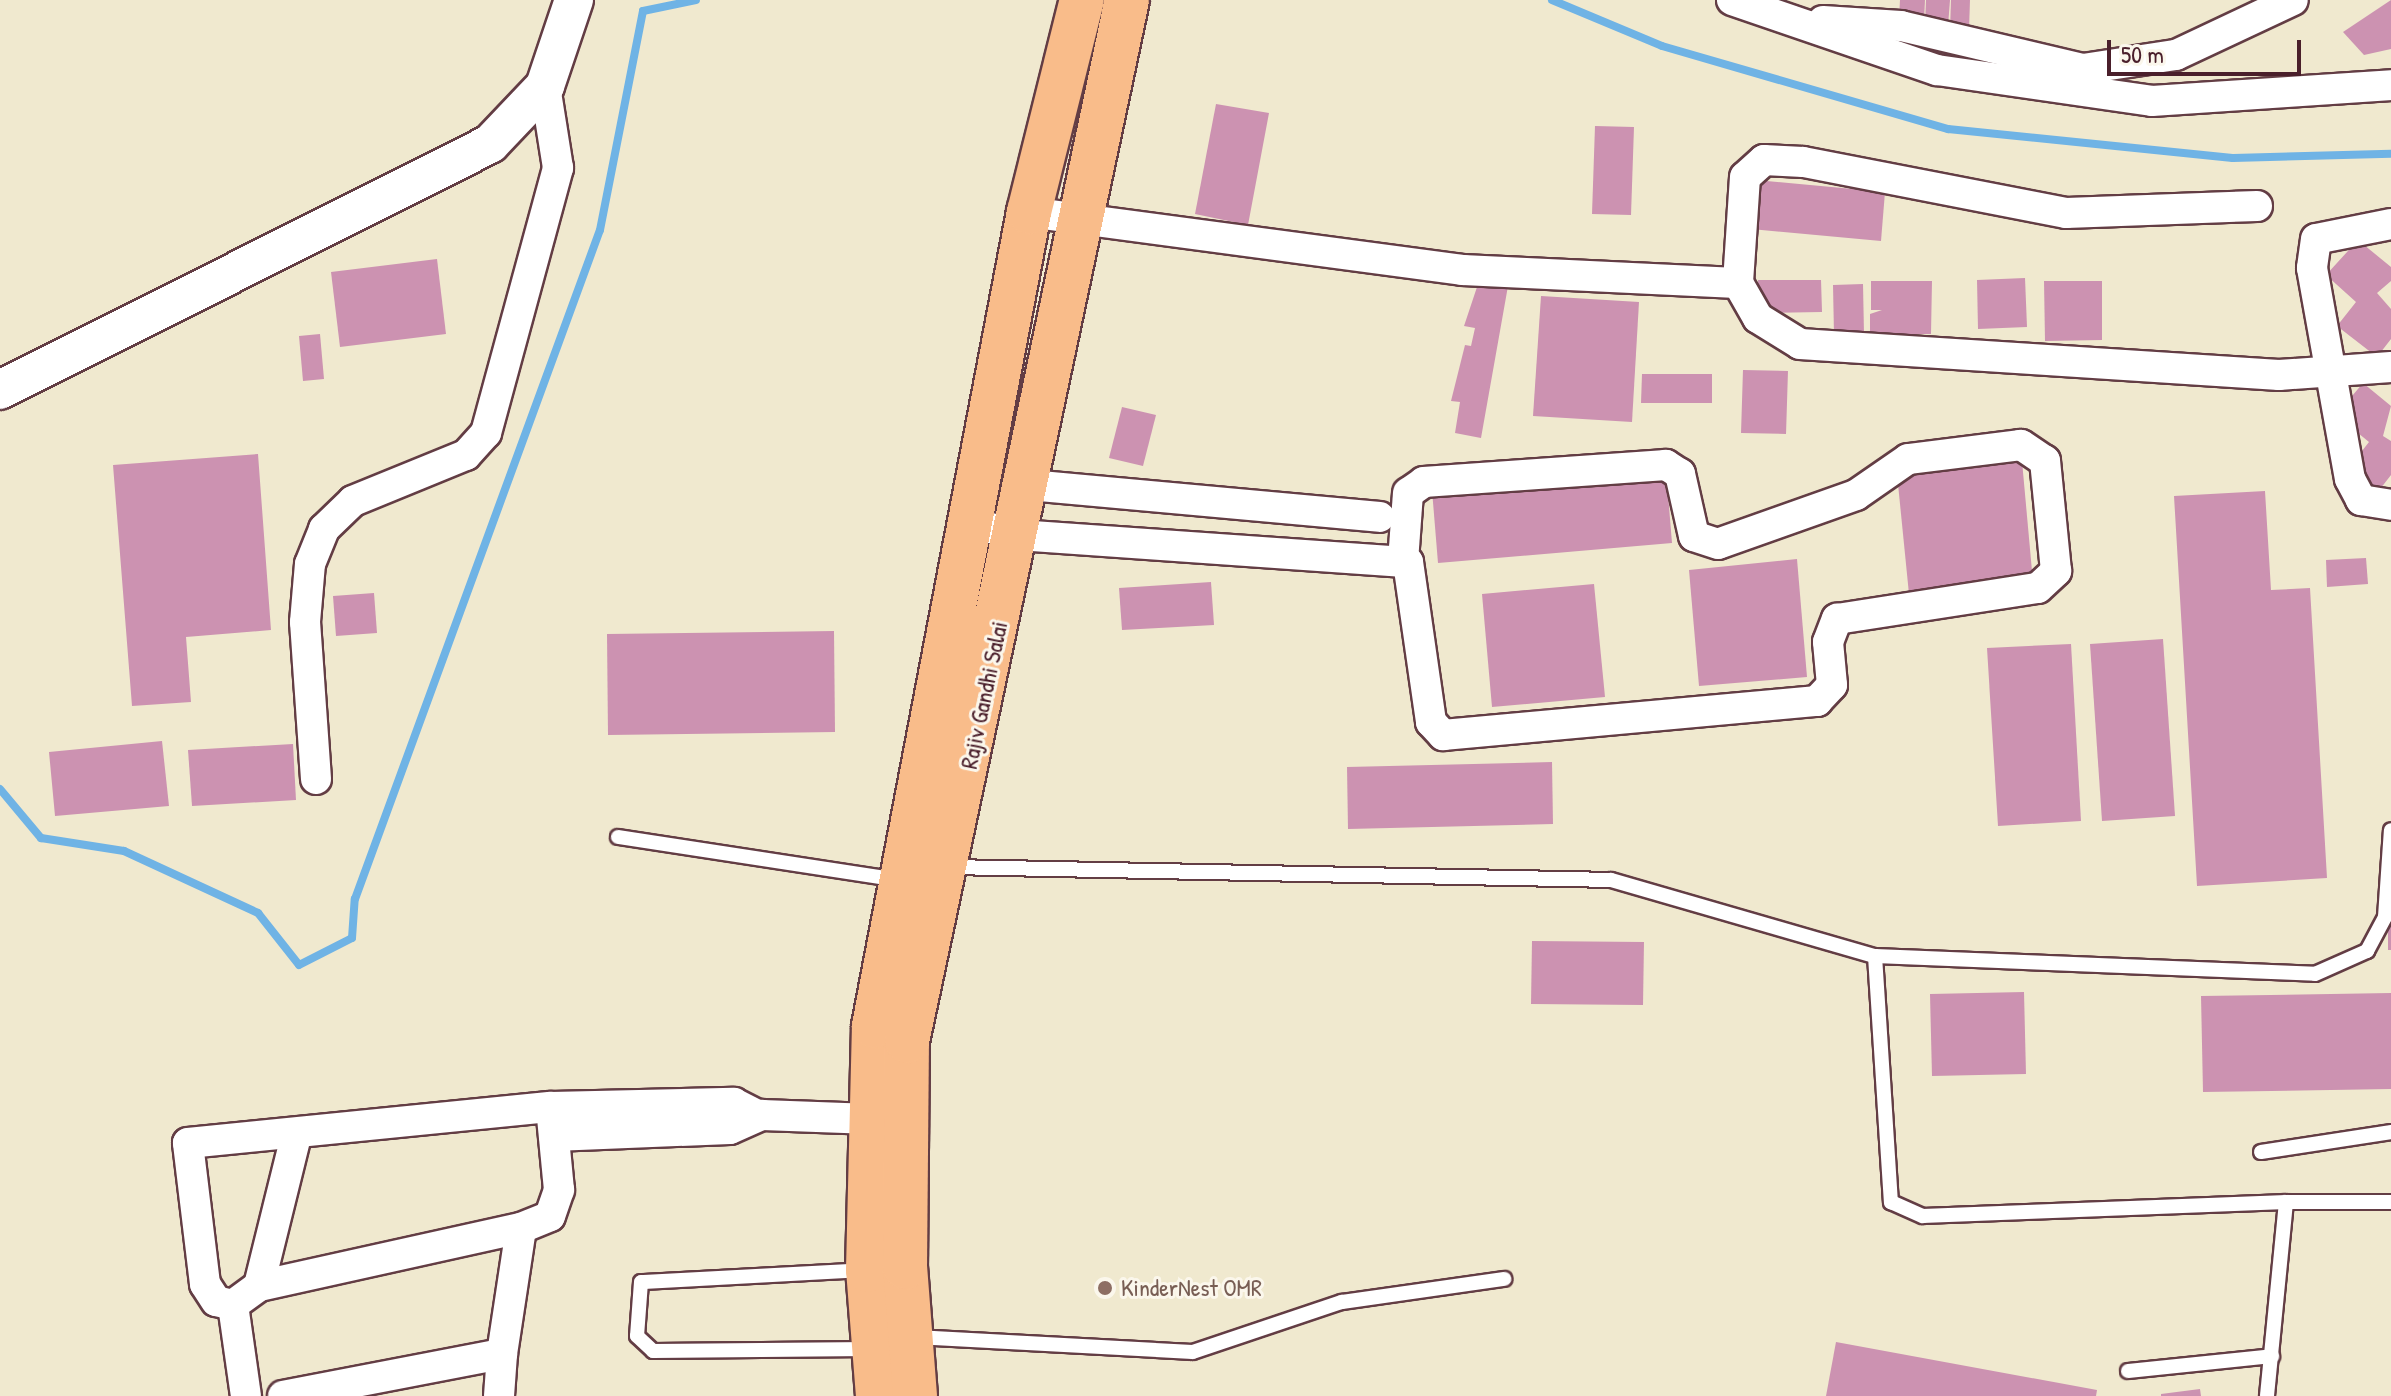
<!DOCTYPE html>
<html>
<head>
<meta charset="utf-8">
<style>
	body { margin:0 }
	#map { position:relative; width:2391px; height:1396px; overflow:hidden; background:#f0e9cf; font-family:"Patrick Hand",sans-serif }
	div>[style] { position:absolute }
	.stream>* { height:8px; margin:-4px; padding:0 4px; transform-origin:4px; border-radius:4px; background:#6fb3e5 }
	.building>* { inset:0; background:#cc92b1 }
	.roads { filter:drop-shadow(2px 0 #633d44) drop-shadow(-2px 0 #633d44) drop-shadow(0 2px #633d44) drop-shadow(0 -2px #633d44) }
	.service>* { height:14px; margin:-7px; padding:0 7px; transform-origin:7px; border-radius:7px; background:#fff }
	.minor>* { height:30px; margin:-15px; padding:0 15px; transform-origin:15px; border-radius:15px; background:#fff }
	.tertiary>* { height:38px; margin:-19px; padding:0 19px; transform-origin:19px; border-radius:19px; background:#fff }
	.primary>* { height:44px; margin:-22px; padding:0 22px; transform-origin:22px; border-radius:22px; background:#f9bc8a }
	.dots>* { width:22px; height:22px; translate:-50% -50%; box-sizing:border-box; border:4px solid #fbf7ec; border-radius:50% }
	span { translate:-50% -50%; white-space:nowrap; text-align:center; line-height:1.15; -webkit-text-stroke:6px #fbf7ec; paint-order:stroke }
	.street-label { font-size:24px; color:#4a1f2b }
	.education-label { font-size:24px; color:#785e54 }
	.left { translate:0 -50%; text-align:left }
	.scale { position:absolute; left:2107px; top:40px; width:194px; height:36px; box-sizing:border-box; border:4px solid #4a1f2b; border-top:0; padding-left:10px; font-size:24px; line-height:28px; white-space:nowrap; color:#4a1f2b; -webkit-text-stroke:6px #fbf7ec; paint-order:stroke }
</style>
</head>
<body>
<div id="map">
	<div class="stream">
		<div style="left:1552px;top:0;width:119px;rotate:22.7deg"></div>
		<div style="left:1662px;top:46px;width:298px;rotate:16.2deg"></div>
		<div style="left:1948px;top:129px;width:286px;rotate:5.8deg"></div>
		<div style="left:2233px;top:158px;width:158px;rotate:-1.5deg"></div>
		<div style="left:0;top:789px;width:64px;rotate:50.1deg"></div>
		<div style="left:41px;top:838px;width:84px;rotate:8.9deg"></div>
		<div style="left:124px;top:851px;width:148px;rotate:24.8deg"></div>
		<div style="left:258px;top:913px;width:66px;rotate:51.7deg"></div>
		<div style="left:299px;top:965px;width:59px;rotate:-27deg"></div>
		<div style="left:352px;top:938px;width:39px;rotate:-86deg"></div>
		<div style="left:355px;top:899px;width:712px;rotate:-69.89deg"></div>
		<div style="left:600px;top:230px;width:223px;rotate:-78.9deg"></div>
		<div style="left:643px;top:11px;width:54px;rotate:-11.7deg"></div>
	</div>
	<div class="building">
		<div style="clip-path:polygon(1900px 0,1925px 0,1924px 20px,1899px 19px)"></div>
		<div style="clip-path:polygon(1926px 0,1950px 0,1948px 26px,1925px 25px)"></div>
		<div style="clip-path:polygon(1951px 0,1970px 0,1969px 30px,1950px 29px)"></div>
		<div style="clip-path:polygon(2391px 0,2391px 49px,2364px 55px,2343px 32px)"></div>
		<div style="clip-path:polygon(1216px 104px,1269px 113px,1248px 225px,1195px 214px)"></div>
		<div style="clip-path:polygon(1595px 126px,1634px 127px,1631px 215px,1592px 214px)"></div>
		<div style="clip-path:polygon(1756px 180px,1885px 192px,1881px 241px,1751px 229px)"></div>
		<div style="clip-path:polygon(2358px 240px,2391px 267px,2391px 281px,2377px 293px,2391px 309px,2391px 339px,2377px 357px,2337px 326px,2356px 302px,2326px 275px)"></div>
		<div style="clip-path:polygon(437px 259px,446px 334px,340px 347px,331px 272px)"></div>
		<div style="clip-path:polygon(2025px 278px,2027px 327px,1978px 329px,1977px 280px)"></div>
		<div style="clip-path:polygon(1758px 280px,1821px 280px,1822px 312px,1759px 313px)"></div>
		<div style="clip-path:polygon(1479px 281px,1508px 286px,1481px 438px,1455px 433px,1460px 402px,1451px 401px,1465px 345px,1471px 346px,1475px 328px,1464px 326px)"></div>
		<div style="clip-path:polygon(1871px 281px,1932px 281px,1931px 334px,1870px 334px,1870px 314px,1882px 310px,1871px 310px)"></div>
		<div style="clip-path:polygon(2044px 281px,2102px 281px,2102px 340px,2045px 341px)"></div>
		<div style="clip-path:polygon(1863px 284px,1864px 334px,1834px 335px,1833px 285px)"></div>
		<div style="clip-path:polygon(1541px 296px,1639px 302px,1632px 422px,1533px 416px)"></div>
		<div style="clip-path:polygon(320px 334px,324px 379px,303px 381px,299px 336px)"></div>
		<div style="clip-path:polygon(1743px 370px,1788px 371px,1786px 434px,1741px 433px)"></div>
		<div style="clip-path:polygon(1642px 374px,1712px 374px,1712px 403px,1641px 403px)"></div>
		<div style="clip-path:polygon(2363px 383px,2391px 406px,2383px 436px,2391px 441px,2391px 475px,2377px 493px,2347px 470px,2369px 442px,2336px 415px)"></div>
		<div style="clip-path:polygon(1122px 407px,1156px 415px,1143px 466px,1109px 458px)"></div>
		<div style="clip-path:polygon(258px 454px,271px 630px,186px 637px,191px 702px,132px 706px,113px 465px)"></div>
		<div style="clip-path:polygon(2022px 461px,2033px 582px,1909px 594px,1897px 474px)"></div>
		<div style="clip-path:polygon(1666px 470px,1672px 543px,1438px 563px,1432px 490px)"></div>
		<div style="clip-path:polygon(2265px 491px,2271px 590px,2310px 588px,2327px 878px,2197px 886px,2174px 496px)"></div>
		<div style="clip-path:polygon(2366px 558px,2368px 584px,2327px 587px,2326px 560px)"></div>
		<div style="clip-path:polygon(1797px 559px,1807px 677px,1699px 686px,1689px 570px)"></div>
		<div style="clip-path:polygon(1211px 582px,1214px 625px,1122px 630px,1119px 588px)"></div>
		<div style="clip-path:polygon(1594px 584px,1605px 697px,1492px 707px,1482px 594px)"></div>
		<div style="clip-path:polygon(374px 593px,377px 633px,336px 636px,333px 596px)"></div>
		<div style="clip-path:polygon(834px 631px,835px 732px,608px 735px,607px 634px)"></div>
		<div style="clip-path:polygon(2163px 639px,2175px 816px,2102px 821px,2090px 644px)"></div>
		<div style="clip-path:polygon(2071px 644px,2081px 821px,1998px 826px,1987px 648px)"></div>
		<div style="clip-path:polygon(162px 741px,169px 806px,55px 816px,49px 752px)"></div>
		<div style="clip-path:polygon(293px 744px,296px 800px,192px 806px,188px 750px)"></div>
		<div style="clip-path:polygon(1552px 762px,1553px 824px,1348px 829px,1347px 767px)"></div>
		<div style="clip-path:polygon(2388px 904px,2391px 904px,2391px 950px,2388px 950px)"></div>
		<div style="clip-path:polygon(1532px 941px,1644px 942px,1643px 1005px,1531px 1004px)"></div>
		<div style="clip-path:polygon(2024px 992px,2026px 1074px,1932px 1076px,1930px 994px)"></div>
		<div style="clip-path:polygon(2391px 993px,2391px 1089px,2203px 1092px,2201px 996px)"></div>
		<div style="clip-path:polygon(1836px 1342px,2097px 1390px,2096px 1396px,1826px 1396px)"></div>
		<div style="clip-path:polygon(2200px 1389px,2201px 1396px,2161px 1396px,2161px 1394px)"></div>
	</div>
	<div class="roads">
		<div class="service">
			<div style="left:618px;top:837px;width:283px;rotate:8.7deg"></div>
			<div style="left:949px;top:867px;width:662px;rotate:1.12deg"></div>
			<div style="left:1611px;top:880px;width:275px;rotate:16.1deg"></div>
			<div style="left:1875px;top:956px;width:440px;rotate:2.3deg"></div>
			<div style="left:2315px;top:974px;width:57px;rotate:-23.9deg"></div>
			<div style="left:2367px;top:951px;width:38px;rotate:-62deg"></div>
			<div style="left:2385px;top:917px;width:87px;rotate:-86.1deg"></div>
			<div style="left:1875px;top:956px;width:247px;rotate:86.3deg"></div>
			<div style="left:1891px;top:1202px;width:35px;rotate:24deg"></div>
			<div style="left:1923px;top:1216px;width:363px;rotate:-2.2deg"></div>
			<div style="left:2286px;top:1202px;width:195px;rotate:95.6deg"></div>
			<div style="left:2261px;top:1152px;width:132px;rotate:-8.7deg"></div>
			<div style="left:2286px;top:1202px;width:105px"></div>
			<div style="left:866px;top:1270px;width:225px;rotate:176.9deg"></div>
			<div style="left:641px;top:1282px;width:54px;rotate:94.2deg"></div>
			<div style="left:637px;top:1336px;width:22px;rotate:43deg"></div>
			<div style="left:653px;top:1351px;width:217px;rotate:-0.5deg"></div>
			<div style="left:915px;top:1337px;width:278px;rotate:3.1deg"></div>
			<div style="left:1193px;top:1352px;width:157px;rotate:-18.6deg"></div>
			<div style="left:1342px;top:1302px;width:164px;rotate:-8.1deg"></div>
			<div style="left:2128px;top:1371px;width:145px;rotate:-5.9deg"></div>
		</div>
		<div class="minor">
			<div style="left:1732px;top:0;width:217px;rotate:18.9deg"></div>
			<div style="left:1937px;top:70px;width:217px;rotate:8.2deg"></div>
			<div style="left:2152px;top:101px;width:240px;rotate:-3.8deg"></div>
			<div style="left:1823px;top:21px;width:78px;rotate:3.7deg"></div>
			<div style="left:1901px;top:26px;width:187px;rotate:13.3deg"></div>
			<div style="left:2083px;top:69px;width:94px;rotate:-8.6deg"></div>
			<div style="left:2176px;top:55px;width:129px;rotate:-25.2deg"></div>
			<div style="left:2257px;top:206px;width:191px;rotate:177.9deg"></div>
			<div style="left:2066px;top:213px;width:268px;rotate:-169deg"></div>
			<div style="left:1803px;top:162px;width:39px;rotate:-177deg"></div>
			<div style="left:1764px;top:160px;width:25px;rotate:138deg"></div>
			<div style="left:1745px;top:177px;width:106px;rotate:93.8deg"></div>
			<div style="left:1738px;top:283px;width:40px;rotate:60.3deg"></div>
			<div style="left:1758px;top:318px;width:49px;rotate:31.8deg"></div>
			<div style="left:1800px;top:344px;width:480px;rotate:3.7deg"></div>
			<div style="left:2279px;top:375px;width:112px;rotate:-4.1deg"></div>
			<div style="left:1029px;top:212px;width:437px;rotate:7.6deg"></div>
			<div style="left:1462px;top:270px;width:276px;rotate:2.7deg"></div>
			<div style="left:2391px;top:224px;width:76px;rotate:168.7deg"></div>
			<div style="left:2316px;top:239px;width:29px;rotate:98deg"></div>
			<div style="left:2312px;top:268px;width:214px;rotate:79.8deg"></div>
			<div style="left:2350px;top:479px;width:24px;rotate:62deg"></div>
			<div style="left:2361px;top:500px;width:30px;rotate:9deg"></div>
			<div style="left:1029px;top:485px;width:352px;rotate:5.2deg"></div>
			<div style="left:971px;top:523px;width:49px;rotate:14.3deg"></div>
			<div style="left:1018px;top:535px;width:391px;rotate:4deg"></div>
			<div style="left:1408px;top:562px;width:162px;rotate:81.8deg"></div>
			<div style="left:1431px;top:722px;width:18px;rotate:47deg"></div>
			<div style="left:1443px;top:735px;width:376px;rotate:-5.2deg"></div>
			<div style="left:1817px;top:701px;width:22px;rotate:-47deg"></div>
			<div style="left:1832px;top:685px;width:43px;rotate:-95.3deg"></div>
			<div style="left:1828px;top:642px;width:25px;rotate:-69deg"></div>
			<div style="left:1837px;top:619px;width:203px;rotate:-8.8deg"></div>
			<div style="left:2038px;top:588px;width:25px;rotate:-43deg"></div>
			<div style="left:2056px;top:571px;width:111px;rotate:-95.7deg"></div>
			<div style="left:2045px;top:461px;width:29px;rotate:-146deg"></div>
			<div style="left:2021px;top:445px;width:114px;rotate:172.9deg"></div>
			<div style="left:1908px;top:459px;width:63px;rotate:145.3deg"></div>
			<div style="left:1856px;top:495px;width:146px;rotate:160.5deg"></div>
			<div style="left:1718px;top:544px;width:25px;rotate:-162deg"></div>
			<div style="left:1694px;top:536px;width:64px;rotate:-102.7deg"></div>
			<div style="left:1680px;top:474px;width:17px;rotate:-147deg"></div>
			<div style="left:1666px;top:465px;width:243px;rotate:176deg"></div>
			<div style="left:1424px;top:482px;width:19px;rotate:145deg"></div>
			<div style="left:1408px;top:493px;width:68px;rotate:94.2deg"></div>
			<div style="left:316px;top:779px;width:157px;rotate:-94deg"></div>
			<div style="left:305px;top:622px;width:58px;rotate:-85.1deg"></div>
			<div style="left:310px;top:564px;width:38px;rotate:-68deg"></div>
			<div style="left:324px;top:529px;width:40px;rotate:-44deg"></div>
			<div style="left:353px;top:501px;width:122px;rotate:-22.2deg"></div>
			<div style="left:466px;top:455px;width:30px;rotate:-48deg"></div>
			<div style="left:486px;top:433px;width:275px;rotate:-74.8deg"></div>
			<div style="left:558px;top:168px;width:83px;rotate:-99deg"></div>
			<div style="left:296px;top:1136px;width:154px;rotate:103.9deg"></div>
			<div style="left:259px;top:1286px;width:32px;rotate:144deg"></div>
			<div style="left:233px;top:1305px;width:17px;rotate:-167deg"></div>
			<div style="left:216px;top:1301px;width:20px;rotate:-123deg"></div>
			<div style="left:205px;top:1284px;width:142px;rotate:-96.9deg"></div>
			<div style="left:188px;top:1143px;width:365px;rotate:-5.7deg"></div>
			<div style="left:551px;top:1107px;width:183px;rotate:-1.3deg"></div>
			<div style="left:734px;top:1103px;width:27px;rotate:27deg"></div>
			<div style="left:554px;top:1136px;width:176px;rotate:-2.3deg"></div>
			<div style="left:730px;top:1129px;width:35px;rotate:-24deg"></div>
			<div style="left:762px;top:1115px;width:110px;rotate:2.1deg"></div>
			<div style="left:259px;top:1286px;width:268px;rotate:-12.5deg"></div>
			<div style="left:521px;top:1228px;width:31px;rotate:-22deg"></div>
			<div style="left:550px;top:1216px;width:28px;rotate:-71deg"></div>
			<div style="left:559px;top:1190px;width:83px;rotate:-95.5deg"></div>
			<div style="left:233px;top:1305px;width:92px;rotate:81.9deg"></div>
			<div style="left:283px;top:1396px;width:223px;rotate:-10.9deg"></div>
			<div style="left:502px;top:1354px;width:127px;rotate:-81.4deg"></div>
			<div style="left:499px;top:1396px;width:42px;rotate:-85.9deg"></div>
		</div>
		<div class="tertiary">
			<div style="left:0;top:390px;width:548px;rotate:-26.66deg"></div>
			<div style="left:490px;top:144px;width:80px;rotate:-46.5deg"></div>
			<div style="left:545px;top:86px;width:91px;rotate:-71.4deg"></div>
		</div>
		<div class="primary">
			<div style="left:878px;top:1396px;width:126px;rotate:-94.5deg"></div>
			<div style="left:868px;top:1270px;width:244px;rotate:-88.6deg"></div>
			<div style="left:874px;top:1026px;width:829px;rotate:-79.22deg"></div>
			<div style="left:1029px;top:212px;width:219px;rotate:-76deg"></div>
			<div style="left:915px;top:1396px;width:129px;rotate:-94.4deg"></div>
			<div style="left:905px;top:1267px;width:226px;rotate:-89.5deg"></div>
			<div style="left:907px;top:1041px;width:1064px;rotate:-78.07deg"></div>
		</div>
	</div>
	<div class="dots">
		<div style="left:1105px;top:1288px;background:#8d6e63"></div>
	</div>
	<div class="street-label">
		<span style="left:984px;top:695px;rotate:-78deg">Rajiv Gandhi Salai</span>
	</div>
	<div class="education-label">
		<span class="left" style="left:1121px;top:1288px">KinderNest OMR</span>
	</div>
	<div class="scale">50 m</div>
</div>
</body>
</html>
